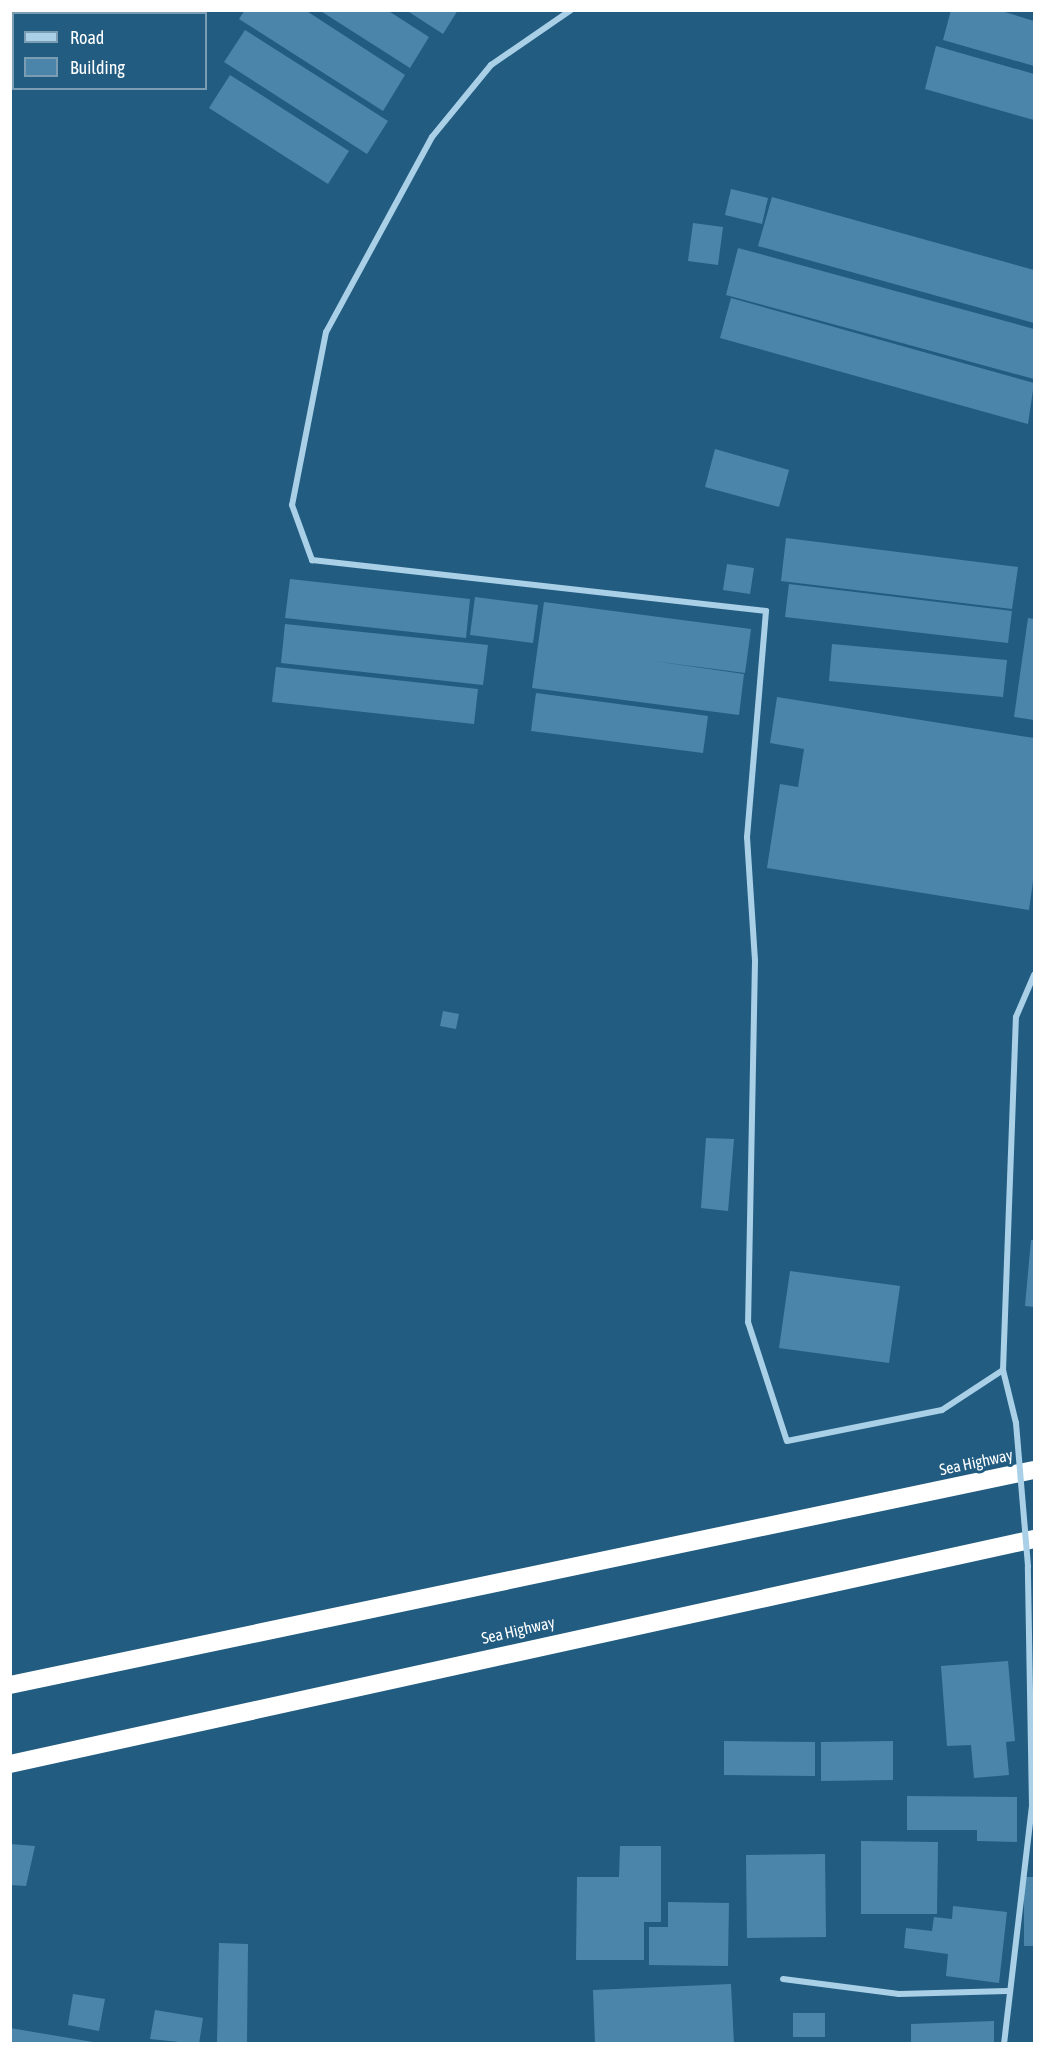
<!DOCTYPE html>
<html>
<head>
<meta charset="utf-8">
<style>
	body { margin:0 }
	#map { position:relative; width:1045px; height:2054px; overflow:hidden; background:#225c81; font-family:"Asap Condensed",sans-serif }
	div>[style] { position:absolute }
	.building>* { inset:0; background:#4b86aa }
	.minor>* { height:6px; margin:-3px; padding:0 3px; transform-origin:3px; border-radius:3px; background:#a9d0e7 }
	.motorway>* { height:18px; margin:-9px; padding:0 9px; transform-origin:9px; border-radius:9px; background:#fff }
	.minor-bridge>* { height:6px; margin:-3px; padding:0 3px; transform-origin:3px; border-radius:3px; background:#a9d0e7 }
	span { translate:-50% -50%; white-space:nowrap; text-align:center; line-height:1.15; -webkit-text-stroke:6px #225c81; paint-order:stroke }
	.street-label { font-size:16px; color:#fff }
	.frame { position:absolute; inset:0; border:12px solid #fff; pointer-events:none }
	.legend { position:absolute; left:12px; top:12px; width:195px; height:78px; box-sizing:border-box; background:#225c81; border:2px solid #7a9db3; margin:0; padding:8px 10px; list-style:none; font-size:18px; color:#fff }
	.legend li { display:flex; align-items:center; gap:12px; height:30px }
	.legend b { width:30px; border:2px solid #7a9db3 }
</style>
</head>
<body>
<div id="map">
	<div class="building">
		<div style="clip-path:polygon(245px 10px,305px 10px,405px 75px,383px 111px,239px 19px)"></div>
		<div style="clip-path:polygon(319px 10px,387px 10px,429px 37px,410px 68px)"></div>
		<div style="clip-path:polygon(406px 10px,458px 10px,443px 34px)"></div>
		<div style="clip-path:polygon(951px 10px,998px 10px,1034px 21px,1034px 66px,943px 40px)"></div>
		<div style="clip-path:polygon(245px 30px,388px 121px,367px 154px,224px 62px)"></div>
		<div style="clip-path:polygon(936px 46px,1034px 74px,1034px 120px,925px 89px)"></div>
		<div style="clip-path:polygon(230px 75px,349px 151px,328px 184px,209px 108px)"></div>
		<div style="clip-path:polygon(731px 189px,768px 198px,762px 224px,725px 215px)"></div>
		<div style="clip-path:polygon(772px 197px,1034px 270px,1034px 323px,758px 246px)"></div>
		<div style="clip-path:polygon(693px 223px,723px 227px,718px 265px,688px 261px)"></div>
		<div style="clip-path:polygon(738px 248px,1034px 329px,1034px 379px,726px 295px)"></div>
		<div style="clip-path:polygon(731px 298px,1034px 383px,1028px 424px,720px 338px)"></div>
		<div style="clip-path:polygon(715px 449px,789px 470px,779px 507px,705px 487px)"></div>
		<div style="clip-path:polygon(786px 538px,1018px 567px,1012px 609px,781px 581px)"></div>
		<div style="clip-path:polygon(727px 564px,754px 568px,750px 594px,723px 590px)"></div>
		<div style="clip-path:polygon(290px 579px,470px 599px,466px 638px,285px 618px)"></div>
		<div style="clip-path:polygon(789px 584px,1012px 611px,1008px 643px,785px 617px)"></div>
		<div style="clip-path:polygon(475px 597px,538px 605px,533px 643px,470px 635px)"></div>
		<div style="clip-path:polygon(544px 602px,751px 629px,745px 673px,653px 661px,744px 674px,739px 715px,532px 688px)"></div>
		<div style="clip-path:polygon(1028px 618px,1034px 619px,1034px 720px,1014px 717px)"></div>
		<div style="clip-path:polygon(285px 624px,488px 645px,483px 685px,281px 663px)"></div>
		<div style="clip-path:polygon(832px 644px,1007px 660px,1003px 697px,829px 681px)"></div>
		<div style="clip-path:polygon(276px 667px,478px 689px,474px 724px,272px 702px)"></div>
		<div style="clip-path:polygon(536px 693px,708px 716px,703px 753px,531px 731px)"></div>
		<div style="clip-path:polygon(777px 697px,1034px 738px,1034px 874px,1029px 910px,767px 868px,780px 784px,798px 787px,804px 749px,770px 743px)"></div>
		<div style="clip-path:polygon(443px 1011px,459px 1014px,456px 1029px,440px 1026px)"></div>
		<div style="clip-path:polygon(706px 1138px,734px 1139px,728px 1211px,701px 1208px)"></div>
		<div style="clip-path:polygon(1031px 1240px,1034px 1240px,1034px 1307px,1025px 1306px)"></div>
		<div style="clip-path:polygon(790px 1271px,900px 1286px,889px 1363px,779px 1348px)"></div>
		<div style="clip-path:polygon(1008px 1661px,1015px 1741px,1006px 1742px,1009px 1775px,974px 1778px,971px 1745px,947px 1746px,941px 1666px)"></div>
		<div style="clip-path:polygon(724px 1741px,815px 1742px,815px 1776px,724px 1775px)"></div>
		<div style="clip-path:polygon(893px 1741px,893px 1780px,821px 1781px,821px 1742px)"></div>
		<div style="clip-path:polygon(907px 1796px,1017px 1797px,1017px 1842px,977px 1841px,977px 1830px,907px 1830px)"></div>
		<div style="clip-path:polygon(861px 1841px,938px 1842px,937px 1914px,861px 1914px)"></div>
		<div style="clip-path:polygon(10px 1844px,35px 1846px,26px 1886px,10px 1885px)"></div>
		<div style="clip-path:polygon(620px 1846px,661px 1846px,661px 1922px,644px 1922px,644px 1960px,576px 1960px,577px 1877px,619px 1877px)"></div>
		<div style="clip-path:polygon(825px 1854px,826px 1937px,747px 1938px,746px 1855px)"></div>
		<div style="clip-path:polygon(1024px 1877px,1034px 1877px,1034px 1946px,1024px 1946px)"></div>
		<div style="clip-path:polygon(668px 1902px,729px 1903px,728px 1966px,649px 1965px,649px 1927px,668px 1927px)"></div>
		<div style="clip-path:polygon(953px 1906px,1007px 1912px,999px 1983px,946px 1976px,948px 1954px,904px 1948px,906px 1928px,932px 1931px,934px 1917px,952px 1919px)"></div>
		<div style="clip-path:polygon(219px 1943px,248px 1944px,247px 2043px,217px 2043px)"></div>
		<div style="clip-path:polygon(731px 1984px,734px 2044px,595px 2044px,593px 1990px)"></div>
		<div style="clip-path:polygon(73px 1994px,105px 1999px,99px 2031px,68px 2025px)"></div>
		<div style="clip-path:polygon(155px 2010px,203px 2018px,199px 2044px,150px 2039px)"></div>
		<div style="clip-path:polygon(793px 2013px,825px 2013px,825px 2037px,793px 2037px)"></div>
		<div style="clip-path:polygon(994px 2021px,994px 2044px,911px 2044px,911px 2024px)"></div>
		<div style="clip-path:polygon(10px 2028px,93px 2042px,92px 2044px,10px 2044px)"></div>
	</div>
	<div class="minor">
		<div style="left:571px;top:10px;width:97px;rotate:145.5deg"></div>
		<div style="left:491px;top:65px;width:93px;rotate:129.3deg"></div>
		<div style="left:432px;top:137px;width:222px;rotate:118.5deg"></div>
		<div style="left:326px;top:332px;width:176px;rotate:101.1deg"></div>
		<div style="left:292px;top:505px;width:59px;rotate:70deg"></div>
		<div style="left:312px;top:560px;width:457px;rotate:6.4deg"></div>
		<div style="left:766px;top:611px;width:227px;rotate:94.8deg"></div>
		<div style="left:747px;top:837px;width:124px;rotate:86.3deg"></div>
		<div style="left:755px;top:961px;width:361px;rotate:91.1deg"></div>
		<div style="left:748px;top:1322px;width:125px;rotate:71.9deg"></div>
		<div style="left:787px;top:1441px;width:158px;rotate:-11.3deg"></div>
		<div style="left:942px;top:1410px;width:73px;rotate:-33.3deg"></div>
		<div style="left:1016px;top:1423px;width:55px;rotate:-103.8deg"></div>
		<div style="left:1003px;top:1370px;width:353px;rotate:-87.9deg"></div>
		<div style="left:1016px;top:1017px;width:46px;rotate:-66.8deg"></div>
		<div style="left:783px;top:1979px;width:117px;rotate:7.4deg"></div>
		<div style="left:899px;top:1994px;width:108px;rotate:-1.6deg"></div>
		<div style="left:1004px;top:2044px;width:240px;rotate:-83.3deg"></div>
		<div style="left:1032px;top:1806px;width:239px;rotate:-91deg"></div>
	</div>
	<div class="motorway">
		<div style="left:10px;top:1685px;width:1046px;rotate:-11.86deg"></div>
		<div style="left:10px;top:1764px;width:1048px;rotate:-12.39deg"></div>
	</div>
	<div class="minor-bridge">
		<div style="left:1016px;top:1423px;width:144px;rotate:85.2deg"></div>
	</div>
	<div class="street-label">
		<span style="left:976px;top:1462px;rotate:-12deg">Sea Highway</span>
		<span style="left:518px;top:1630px;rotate:-13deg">Sea Highway</span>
	</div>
	<div class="frame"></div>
	<ul class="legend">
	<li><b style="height:8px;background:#a9d0e7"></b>Road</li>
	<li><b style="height:16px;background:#4b86aa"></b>Building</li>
	</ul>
</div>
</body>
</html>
